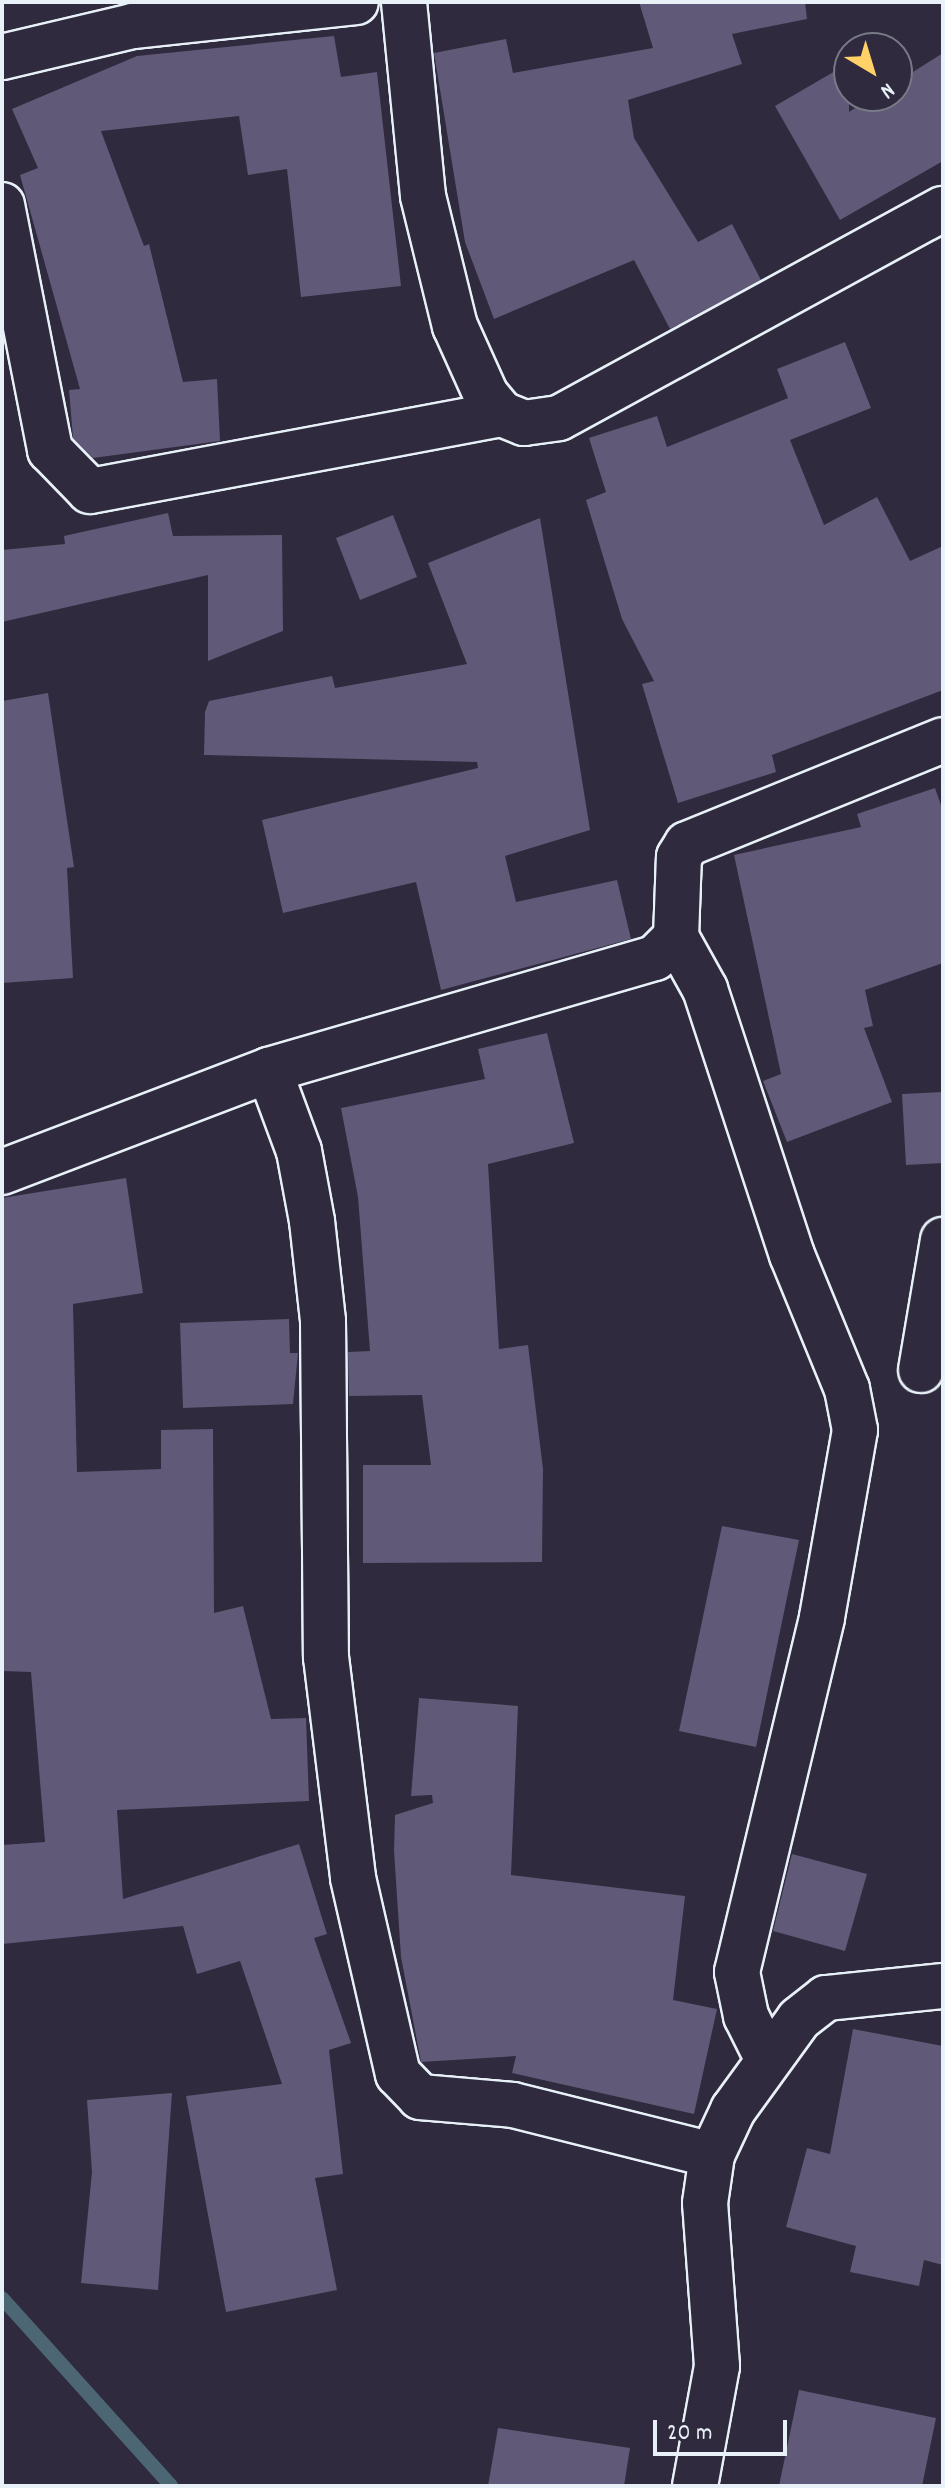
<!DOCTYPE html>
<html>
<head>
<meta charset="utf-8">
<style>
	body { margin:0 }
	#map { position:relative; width:945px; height:2488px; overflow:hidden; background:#2f2a3d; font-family:Dekko,sans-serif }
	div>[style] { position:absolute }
	.stream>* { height:14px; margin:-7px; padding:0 7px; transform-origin:7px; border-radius:7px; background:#4c6674 }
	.building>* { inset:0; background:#605977 }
	.roads { filter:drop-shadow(2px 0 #e8f1f8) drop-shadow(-2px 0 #e8f1f8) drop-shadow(0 2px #e8f1f8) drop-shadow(0 -2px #e8f1f8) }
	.street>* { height:44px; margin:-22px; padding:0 22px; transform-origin:22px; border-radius:22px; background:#2f2a3d }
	span { translate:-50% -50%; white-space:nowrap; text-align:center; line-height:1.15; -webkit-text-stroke:8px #2f2a3d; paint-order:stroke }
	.frame { position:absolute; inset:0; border:4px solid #e8f1f8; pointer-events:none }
	.north { position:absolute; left:833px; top:32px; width:80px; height:80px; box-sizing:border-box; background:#2f2a3d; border:2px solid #797a88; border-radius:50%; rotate:142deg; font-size:22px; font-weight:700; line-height:32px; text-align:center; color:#e8f1f8 }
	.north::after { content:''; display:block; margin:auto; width:28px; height:36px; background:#ffd166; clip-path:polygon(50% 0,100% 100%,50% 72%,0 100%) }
	.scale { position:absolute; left:653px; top:2420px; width:134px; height:36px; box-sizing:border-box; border:4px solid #e8f1f8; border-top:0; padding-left:10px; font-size:24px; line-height:28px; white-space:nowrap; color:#e8f1f8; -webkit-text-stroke:6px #2f2a3d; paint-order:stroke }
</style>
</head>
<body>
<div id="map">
	<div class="stream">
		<div style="left:2px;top:2298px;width:253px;rotate:48deg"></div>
	</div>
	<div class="building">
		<div style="clip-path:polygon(639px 2px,805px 2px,807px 19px,732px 34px,742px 64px,628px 100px,634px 138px,698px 242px,732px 224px,761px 280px,670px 329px,634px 260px,494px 319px,465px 242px,434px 53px,506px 39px,513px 73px,653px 48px)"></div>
		<div style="clip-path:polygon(334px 36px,341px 77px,377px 72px,401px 286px,301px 297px,287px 169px,248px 175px,239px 116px,101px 131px,144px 246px,149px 244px,183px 382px,217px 379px,220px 441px,93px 458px,73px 438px,69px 390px,80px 389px,20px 175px,38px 168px,12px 109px,137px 56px)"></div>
		<div style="clip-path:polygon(943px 53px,943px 161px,840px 220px,775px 106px,849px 63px,849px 112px,874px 96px,897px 96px,897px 82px)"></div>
		<div style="clip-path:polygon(845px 342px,871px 408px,790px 440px,824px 525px,877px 497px,910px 561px,943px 546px,943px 690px,772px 755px,776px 772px,678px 803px,642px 684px,654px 681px,622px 619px,586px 500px,606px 492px,589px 438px,657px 416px,667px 447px,788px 398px,777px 369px)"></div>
		<div style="clip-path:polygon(168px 513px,173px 536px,282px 535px,283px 631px,208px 661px,208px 575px,2px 622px,2px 550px,65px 544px,64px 536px)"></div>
		<div style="clip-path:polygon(393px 515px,417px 577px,360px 600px,336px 538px)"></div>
		<div style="clip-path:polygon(540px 518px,590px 830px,505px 856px,516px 902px,617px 880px,631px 939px,441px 990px,416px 882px,283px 913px,262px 820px,478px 768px,477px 762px,204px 755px,205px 712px,209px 701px,332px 676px,335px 688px,467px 664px,428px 563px)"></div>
		<div style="clip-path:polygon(48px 693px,74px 867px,67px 868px,73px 978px,2px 983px,2px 701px)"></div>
		<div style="clip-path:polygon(935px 788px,943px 811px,943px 963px,865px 990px,873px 1026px,864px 1028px,892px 1102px,787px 1142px,763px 1081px,781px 1074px,734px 855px,861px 827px,857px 814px)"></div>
		<div style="clip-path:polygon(547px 1033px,574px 1143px,488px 1164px,499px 1349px,528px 1345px,543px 1469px,542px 1562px,363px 1563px,363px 1465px,431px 1465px,422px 1395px,349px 1396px,348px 1352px,370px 1351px,358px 1197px,341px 1108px,485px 1079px,478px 1049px)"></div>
		<div style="clip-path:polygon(943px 1092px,943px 1163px,906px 1165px,902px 1094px)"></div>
		<div style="clip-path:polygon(126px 1178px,143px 1293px,73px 1304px,77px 1472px,161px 1469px,161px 1430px,213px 1429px,214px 1613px,243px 1606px,271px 1719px,306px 1718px,309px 1801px,117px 1810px,123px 1899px,299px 1844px,327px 1934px,314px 1938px,351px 2043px,329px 2050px,343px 2174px,315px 2178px,337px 2290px,226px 2312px,186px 2096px,282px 2084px,240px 1961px,197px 1974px,183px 1926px,2px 1944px,2px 1845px,45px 1842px,31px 1672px,2px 1671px,2px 1198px)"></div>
		<div style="clip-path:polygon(289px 1319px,290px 1353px,298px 1353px,293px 1404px,183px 1408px,180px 1323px)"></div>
		<div style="clip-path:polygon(722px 1526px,799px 1540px,756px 1747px,679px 1731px)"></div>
		<div style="clip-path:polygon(419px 1698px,518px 1706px,511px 1875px,685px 1896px,673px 2000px,717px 2009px,694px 2114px,512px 2073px,516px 2056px,421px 2062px,401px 1957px,394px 1851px,395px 1815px,433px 1803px,432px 1795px,411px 1796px)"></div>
		<div style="clip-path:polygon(792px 1854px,867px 1874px,845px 1951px,773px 1931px)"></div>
		<div style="clip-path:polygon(853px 2029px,943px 2046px,943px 2265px,924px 2260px,919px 2286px,850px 2272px,856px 2246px,786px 2227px,807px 2148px,830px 2154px)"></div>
		<div style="clip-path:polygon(172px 2093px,158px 2290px,81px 2283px,92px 2172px,87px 2100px)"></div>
		<div style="clip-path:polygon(799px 2390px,936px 2418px,922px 2486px,779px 2486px)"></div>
		<div style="clip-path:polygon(498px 2428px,630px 2448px,624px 2486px,488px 2486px)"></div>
	</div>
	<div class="roads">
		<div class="street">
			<div style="left:404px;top:2px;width:195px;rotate:84.4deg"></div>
			<div style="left:423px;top:196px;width:134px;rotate:76.2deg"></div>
			<div style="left:455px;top:326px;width:76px;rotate:65.8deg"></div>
			<div style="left:486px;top:395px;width:25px;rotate:50deg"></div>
			<div style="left:502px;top:414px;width:24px;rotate:22deg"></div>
			<div style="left:524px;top:423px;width:35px;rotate:-8deg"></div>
			<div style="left:559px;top:418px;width:437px;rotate:-28.6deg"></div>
			<div style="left:2px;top:57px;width:135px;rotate:-13.3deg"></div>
			<div style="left:133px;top:26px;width:224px;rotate:-6.1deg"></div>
			<div style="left:2px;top:205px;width:250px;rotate:78.9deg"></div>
			<div style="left:50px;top:450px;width:57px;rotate:45.7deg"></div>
			<div style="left:90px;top:491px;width:419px;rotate:-10.6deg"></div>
			<div style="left:676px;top:937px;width:60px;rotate:60.9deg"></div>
			<div style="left:705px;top:989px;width:280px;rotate:71.9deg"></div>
			<div style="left:792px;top:1255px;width:145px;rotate:67.7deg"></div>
			<div style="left:847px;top:1389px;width:42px;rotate:79deg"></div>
			<div style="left:855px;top:1430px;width:191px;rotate:100deg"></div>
			<div style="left:822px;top:1618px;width:364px;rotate:103.5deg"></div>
			<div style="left:737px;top:1972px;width:45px;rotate:78.4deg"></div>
			<div style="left:746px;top:2016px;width:49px;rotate:63.4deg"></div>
			<div style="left:269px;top:1070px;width:86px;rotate:69.7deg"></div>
			<div style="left:299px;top:1151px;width:71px;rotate:79.5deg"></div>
			<div style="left:312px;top:1221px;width:101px;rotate:83.7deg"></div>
			<div style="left:323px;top:1321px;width:336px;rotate:89.5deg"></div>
			<div style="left:326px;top:1657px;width:223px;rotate:83deg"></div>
			<div style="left:353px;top:1878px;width:201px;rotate:77.1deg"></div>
			<div style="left:398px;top:2074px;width:32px;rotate:46deg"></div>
			<div style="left:420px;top:2097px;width:93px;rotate:4.9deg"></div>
			<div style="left:513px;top:2105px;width:205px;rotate:14.1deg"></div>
			<div style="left:2px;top:1172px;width:286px;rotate:-20.9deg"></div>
			<div style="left:269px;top:1070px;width:402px;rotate:-16.2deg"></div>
			<div style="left:655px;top:958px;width:30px;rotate:-45deg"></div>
			<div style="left:676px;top:937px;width:80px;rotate:-87.9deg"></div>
			<div style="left:679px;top:857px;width:15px;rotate:-58deg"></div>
			<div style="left:687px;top:844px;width:276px;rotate:-22.1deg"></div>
			<div style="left:921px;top:1370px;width:132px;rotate:-80.4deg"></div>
			<div style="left:695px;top:2486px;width:122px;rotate:-79.6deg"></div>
			<div style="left:717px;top:2366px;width:163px;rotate:-94.2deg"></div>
			<div style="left:705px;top:2203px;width:49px;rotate:-81.7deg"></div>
			<div style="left:712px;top:2155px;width:50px;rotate:-65deg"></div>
			<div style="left:733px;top:2110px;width:112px;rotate:-54deg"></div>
			<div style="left:799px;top:2019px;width:34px;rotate:-38deg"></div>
			<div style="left:826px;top:1998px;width:118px;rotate:-5.9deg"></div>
		</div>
	</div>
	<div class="frame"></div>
	<div class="north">N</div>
	<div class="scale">20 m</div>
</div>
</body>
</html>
